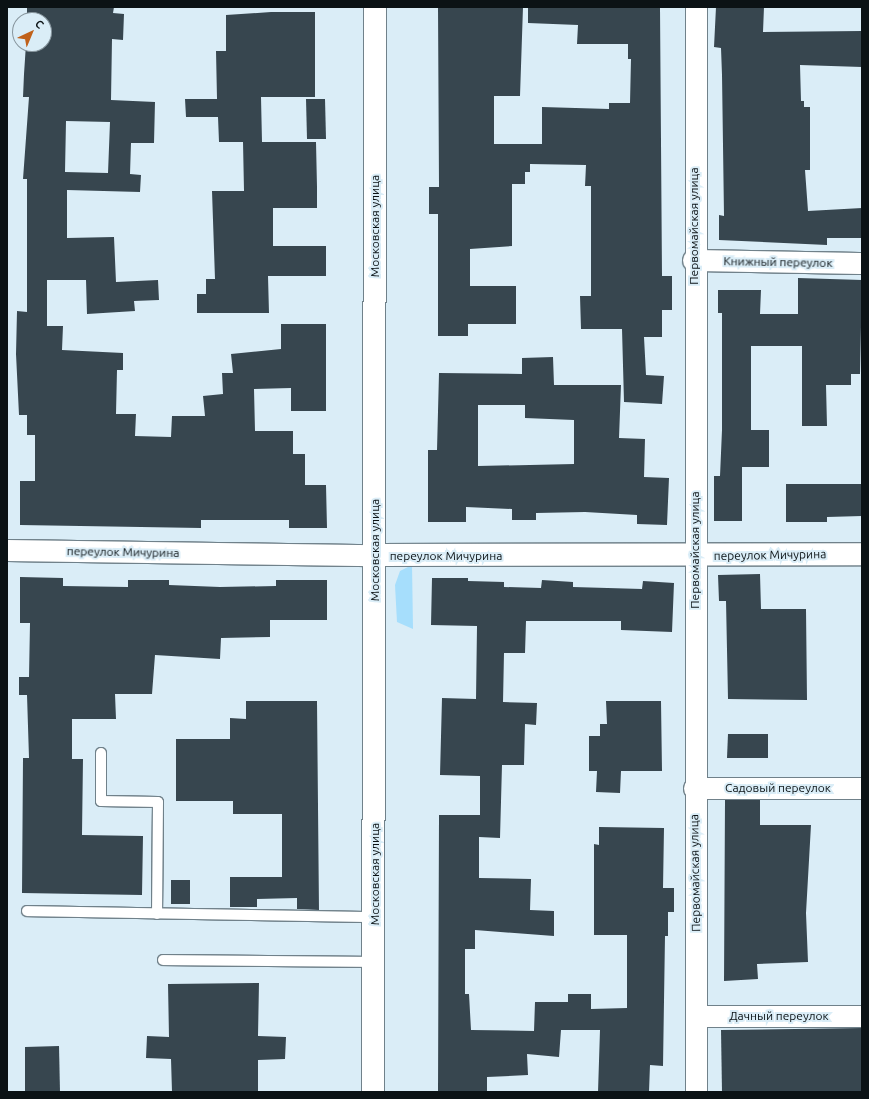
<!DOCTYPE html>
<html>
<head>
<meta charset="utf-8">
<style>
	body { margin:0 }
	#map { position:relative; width:869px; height:1099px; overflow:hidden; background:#daedf7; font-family:Ubuntu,sans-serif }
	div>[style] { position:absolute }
	.green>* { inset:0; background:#a6defc }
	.building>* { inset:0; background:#37464f }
	.roads { filter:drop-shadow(1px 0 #70818a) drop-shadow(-1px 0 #70818a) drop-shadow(0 1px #70818a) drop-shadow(0 -1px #70818a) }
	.service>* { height:10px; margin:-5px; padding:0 5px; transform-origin:5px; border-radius:5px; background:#fff }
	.minor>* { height:21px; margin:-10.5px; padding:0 10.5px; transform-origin:10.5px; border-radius:10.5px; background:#fff }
	.tertiary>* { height:22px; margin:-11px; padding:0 11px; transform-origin:11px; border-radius:11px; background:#fff }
	.secondary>* { height:22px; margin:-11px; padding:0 11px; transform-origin:11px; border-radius:11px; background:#fff }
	span { translate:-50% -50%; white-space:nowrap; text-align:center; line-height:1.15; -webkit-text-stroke:4px #daedf7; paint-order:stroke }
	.street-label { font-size:12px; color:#0b1215 }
	.frame { position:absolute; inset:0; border:8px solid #0b1215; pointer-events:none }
	.north { position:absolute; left:12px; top:12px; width:40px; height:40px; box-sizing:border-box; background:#daedf7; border:1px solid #87959d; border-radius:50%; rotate:44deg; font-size:11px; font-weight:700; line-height:16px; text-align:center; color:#0b1215 }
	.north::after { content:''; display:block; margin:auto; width:14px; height:18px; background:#c0611a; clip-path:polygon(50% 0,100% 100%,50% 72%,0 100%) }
</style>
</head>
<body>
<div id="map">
	<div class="green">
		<div style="clip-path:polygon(412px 565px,413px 629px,397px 622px,395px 585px,400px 571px)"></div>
	</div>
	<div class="building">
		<div style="clip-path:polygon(evenodd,27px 7px,114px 7px,113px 13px,124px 14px,123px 40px,112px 39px,111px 100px,155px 102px,154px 143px,131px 143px,130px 174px,141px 175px,140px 192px,67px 190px,67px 238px,114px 237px,116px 282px,158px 280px,159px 300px,134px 301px,135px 311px,87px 314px,86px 280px,47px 280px,47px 326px,63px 326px,62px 350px,123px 353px,123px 370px,117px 370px,116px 414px,136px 414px,135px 436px,171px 437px,172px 416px,205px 416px,203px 396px,223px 394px,222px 373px,233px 373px,231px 354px,281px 349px,281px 324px,326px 324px,326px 411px,291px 411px,291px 388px,254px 389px,255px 431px,293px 431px,293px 454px,305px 454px,305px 485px,326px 485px,327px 528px,289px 528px,289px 520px,201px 520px,201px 528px,20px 525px,20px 481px,35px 481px,35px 435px,27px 435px,27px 415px,19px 415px,16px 354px,17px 311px,27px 312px,27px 179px,23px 179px,29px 97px,23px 97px,24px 74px,26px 44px,44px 44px,44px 20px,27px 20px,27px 7px,66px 121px,110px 122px,108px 173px,65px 172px,66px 121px)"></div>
		<div style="clip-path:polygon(438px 7px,523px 7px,520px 96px,494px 96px,494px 144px,542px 144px,542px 107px,609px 109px,609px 103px,630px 103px,631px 59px,628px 59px,628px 44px,577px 44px,578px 25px,528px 23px,528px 7px,660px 7px,662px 276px,672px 276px,672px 310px,662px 310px,662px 337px,644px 337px,646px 375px,664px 376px,662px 404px,624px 402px,622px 329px,581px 329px,580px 296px,591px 296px,591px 186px,585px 186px,586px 165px,530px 164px,530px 172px,525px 172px,525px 184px,512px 184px,512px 246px,470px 249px,470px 286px,516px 286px,516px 324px,468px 324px,468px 336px,438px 336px,438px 214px,429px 214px,429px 187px,439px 187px)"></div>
		<div style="clip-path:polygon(716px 7px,764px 7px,763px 32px,862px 31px,862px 67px,800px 65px,801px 101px,804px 101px,804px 107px,810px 107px,810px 170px,805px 170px,808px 211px,862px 208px,862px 238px,827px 238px,827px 245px,719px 240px,719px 215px,724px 216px,722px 75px,721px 48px,714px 47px)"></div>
		<div style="clip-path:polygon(271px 12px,315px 12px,315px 97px,261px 97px,262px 142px,316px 142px,317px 187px,317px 208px,273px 208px,273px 246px,326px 246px,326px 276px,268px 276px,269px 313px,197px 313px,197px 294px,206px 294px,206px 279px,215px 279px,212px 191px,244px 191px,243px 142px,219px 142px,218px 117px,186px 117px,185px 99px,217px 99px,216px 51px,226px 51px,226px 15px)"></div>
		<div style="clip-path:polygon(306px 99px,325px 99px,326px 139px,307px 139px)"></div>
		<div style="clip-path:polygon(798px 278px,862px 280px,860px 374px,851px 374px,851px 385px,826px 385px,827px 426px,802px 426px,802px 346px,751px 346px,751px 430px,769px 430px,769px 467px,742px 467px,742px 521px,714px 521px,714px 476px,720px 476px,722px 430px,722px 313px,718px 313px,718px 290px,761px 290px,760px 314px,798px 314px)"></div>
		<div style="clip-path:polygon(evenodd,553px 357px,554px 385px,621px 385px,619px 438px,645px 439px,644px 477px,669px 478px,667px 525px,637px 524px,637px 515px,585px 512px,536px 513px,536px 520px,512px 520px,512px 509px,466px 507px,466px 522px,428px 522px,428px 450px,437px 450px,439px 373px,522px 374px,522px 358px,553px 357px,478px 405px,525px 405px,525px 418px,574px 420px,574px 464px,478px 466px,478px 405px)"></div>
		<div style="clip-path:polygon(786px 484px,862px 484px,862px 516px,827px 517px,827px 522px,786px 522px)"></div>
		<div style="clip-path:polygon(760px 574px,761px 609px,806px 609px,807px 700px,728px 699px,726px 601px,719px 601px,718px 575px)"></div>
		<div style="clip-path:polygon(20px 577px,63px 578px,63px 586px,128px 587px,128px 580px,169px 580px,169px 585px,220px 587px,276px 586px,276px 580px,327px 580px,327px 620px,270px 620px,270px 637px,221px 638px,220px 659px,155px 655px,152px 694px,115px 694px,116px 719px,72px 719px,72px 759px,83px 759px,82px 835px,143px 836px,142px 895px,22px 893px,23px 758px,29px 758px,27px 695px,19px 695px,19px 677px,29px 677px,30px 623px,20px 623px)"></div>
		<div style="clip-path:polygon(432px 578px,468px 578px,468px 581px,504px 582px,504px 587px,541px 588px,542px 580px,573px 582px,573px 587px,642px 589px,643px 581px,674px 583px,672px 632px,621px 630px,621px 621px,526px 621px,525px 653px,504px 653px,503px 702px,537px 703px,536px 725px,525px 724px,524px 765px,502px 765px,500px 838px,479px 837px,479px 878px,531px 879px,530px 910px,554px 911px,554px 936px,475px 930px,475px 949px,465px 949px,465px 994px,469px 994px,471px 1030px,534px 1031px,535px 1002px,568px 1002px,568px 994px,591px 994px,591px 1009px,627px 1008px,627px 935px,594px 935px,594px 844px,599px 845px,599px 827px,664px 828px,663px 888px,674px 888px,674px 912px,668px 912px,668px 936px,665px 936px,663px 1066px,650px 1065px,649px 1092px,598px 1092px,600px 1030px,561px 1030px,559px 1057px,527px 1054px,528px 1075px,487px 1077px,487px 1092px,438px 1092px,439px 815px,480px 815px,480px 776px,440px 775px,442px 698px,476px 699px,477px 626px,431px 625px)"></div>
		<div style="clip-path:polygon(246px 701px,317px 701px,319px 910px,297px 909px,297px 898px,257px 899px,257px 907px,230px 907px,230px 877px,282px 877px,282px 814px,233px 814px,233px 801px,176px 801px,176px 739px,230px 739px,230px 718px,246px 719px)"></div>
		<div style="clip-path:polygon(606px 701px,661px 701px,662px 771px,621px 771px,620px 793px,596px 792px,597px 771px,589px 771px,589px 736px,600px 736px,600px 724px,607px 724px)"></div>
		<div style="clip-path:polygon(728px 734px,768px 734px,768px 758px,727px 758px)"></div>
		<div style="clip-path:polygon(725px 800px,760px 800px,760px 825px,811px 825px,806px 913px,808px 962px,757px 964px,758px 979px,724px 981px)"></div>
		<div style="clip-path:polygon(171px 880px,190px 880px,190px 904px,171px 904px)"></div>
		<div style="clip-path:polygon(259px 983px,258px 1036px,286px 1037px,285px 1059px,258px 1060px,258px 1092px,172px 1092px,171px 1059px,146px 1058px,147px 1036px,169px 1037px,168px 984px)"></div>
		<div style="clip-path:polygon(862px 1028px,862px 1092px,722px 1092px,721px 1030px)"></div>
		<div style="clip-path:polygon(59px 1046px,60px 1092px,25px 1092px,25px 1047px)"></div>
	</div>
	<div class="roads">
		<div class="service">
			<div style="left:101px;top:753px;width:48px;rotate:90deg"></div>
			<div style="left:101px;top:801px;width:57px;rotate:1deg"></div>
			<div style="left:158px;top:802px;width:112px;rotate:90.5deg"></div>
			<div style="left:27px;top:911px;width:348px;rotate:1deg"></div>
			<div style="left:163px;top:960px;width:210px;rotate:0.5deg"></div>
		</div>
		<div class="minor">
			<div style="left:696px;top:7px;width:1085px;rotate:90deg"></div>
			<div style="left:693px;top:260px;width:169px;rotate:1deg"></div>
			<div style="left:7px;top:550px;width:368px;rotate:0.8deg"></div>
			<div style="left:694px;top:788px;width:168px"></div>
			<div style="left:697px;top:1016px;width:165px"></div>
		</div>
		<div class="tertiary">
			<div style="left:375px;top:555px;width:487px;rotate:-0.1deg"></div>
		</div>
		<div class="secondary">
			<div style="left:373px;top:1092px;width:1085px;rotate:-89.89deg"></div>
		</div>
	</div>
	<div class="street-label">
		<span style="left:375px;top:226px;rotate:-90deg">Московская улица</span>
		<span style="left:694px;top:226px;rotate:-90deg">Первомайская улица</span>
		<span style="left:778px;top:262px;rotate:1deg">Книжный переулок</span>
		<span style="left:375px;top:550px;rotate:-90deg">Московская улица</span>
		<span style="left:695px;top:550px;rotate:-90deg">Первомайская улица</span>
		<span style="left:123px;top:552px;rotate:1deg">переулок Мичурина</span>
		<span style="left:770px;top:555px;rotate:-1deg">переулок Мичурина</span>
		<span style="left:446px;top:556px">переулок Мичурина</span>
		<span style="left:778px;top:788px">Садовый переулок</span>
		<span style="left:695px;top:873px;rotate:-91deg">Первомайская улица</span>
		<span style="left:375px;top:874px;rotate:-90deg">Московская улица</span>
		<span style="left:779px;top:1016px">Дачный переулок</span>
	</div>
	<div class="frame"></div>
	<div class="north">С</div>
</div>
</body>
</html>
